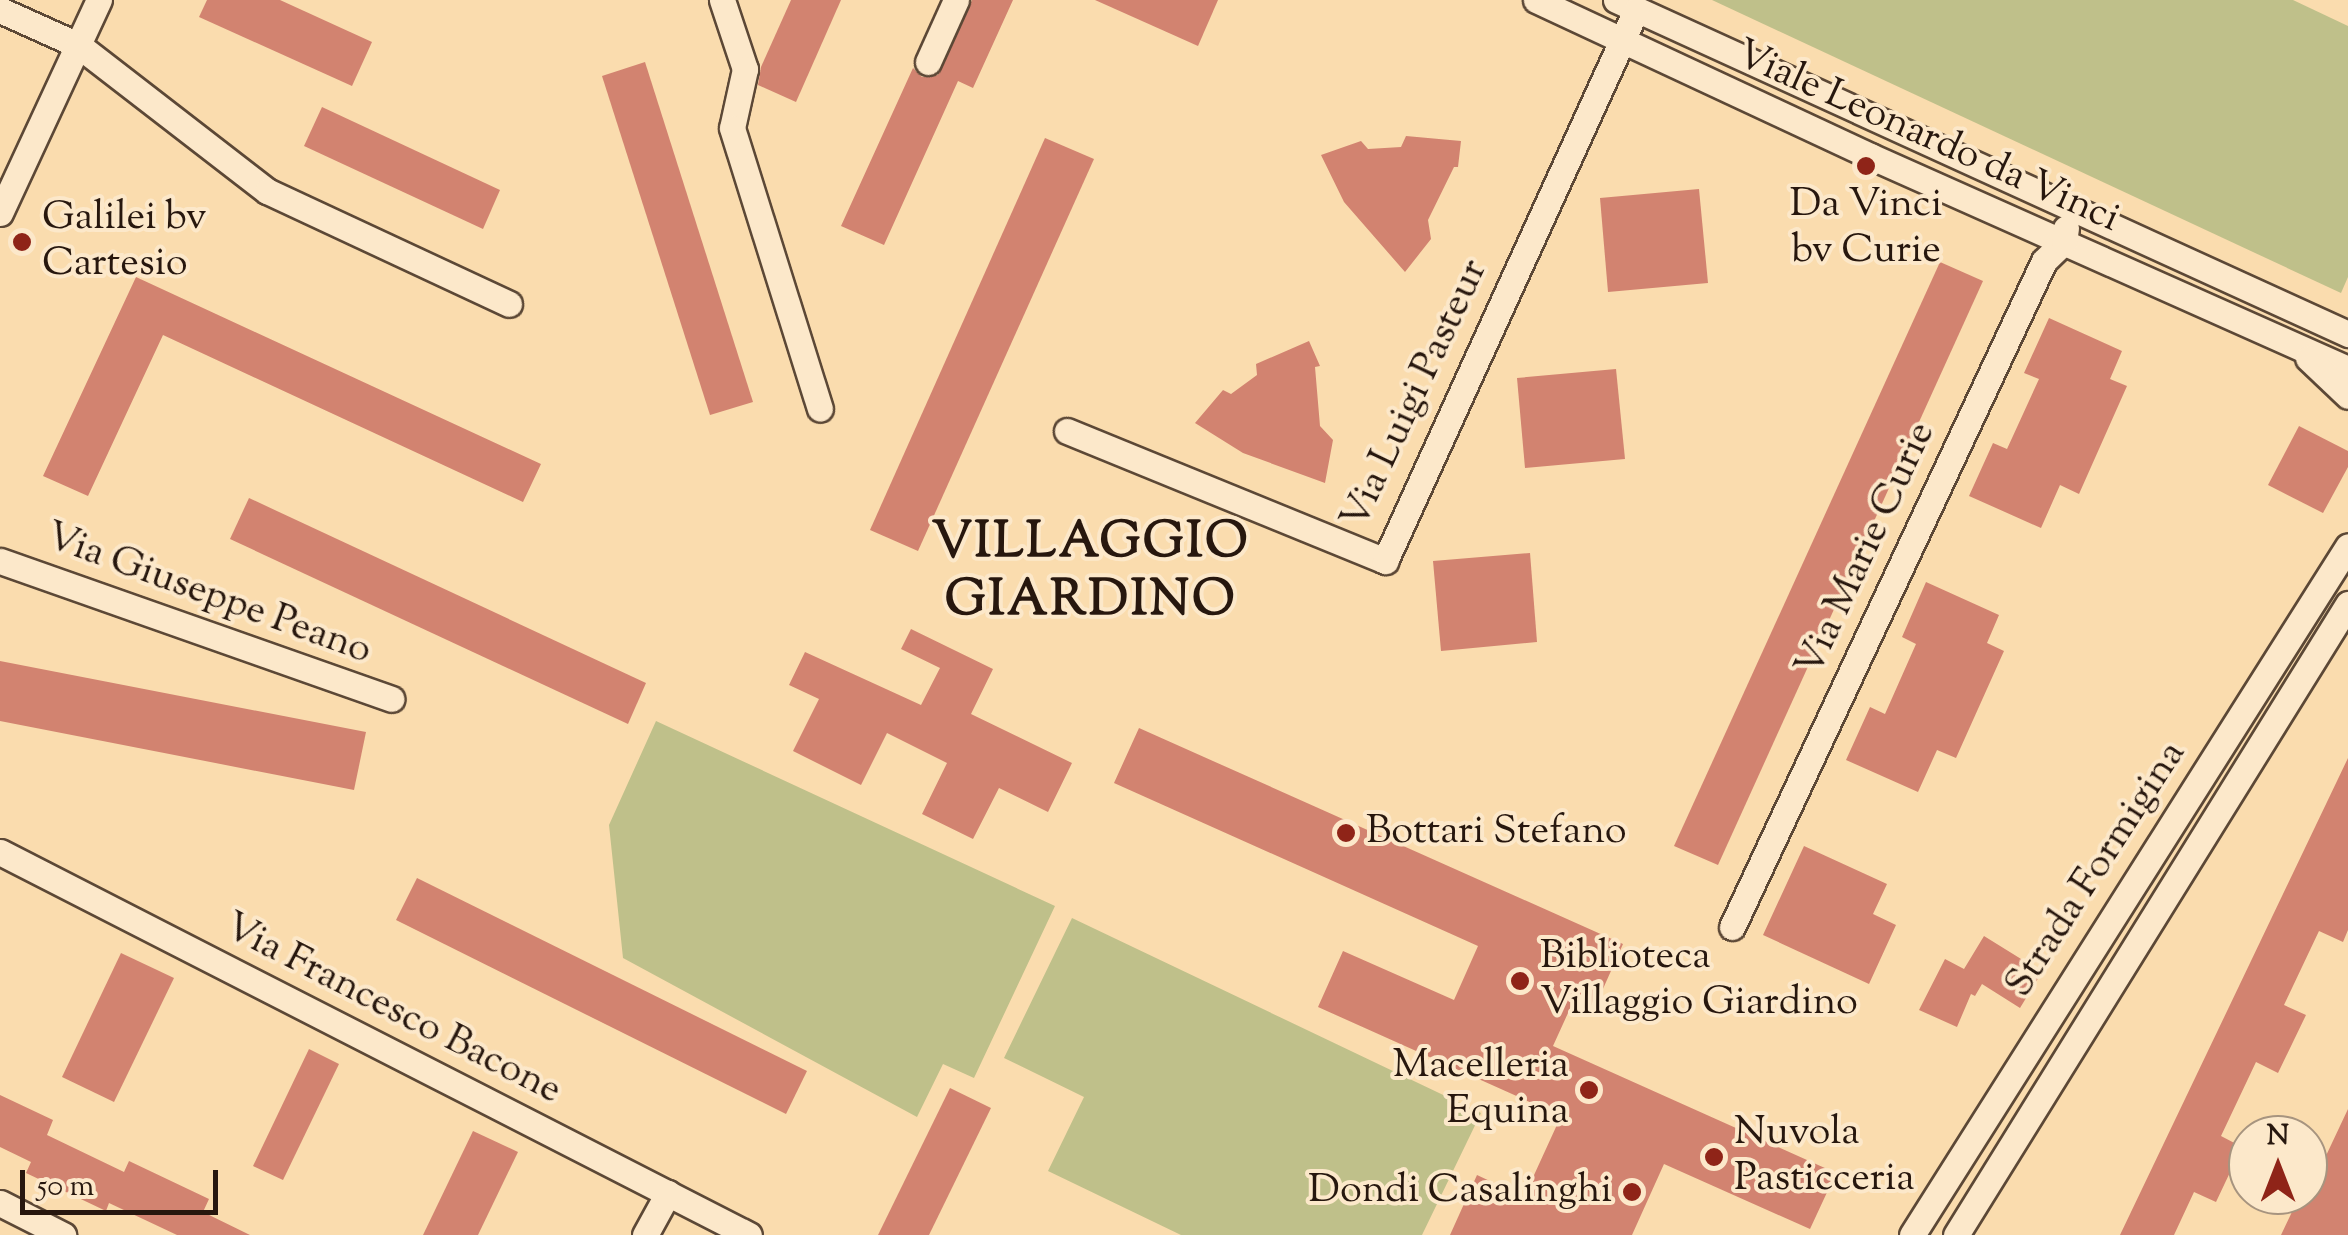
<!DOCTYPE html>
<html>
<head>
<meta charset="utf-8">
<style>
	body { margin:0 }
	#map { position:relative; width:2348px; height:1235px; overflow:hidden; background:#fadcae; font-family:"Sorts Mill Goudy",serif }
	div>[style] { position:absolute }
	.green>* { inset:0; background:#bfc08a }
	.building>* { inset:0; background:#d28370 }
	.roads { filter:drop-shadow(2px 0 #5c4836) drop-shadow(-2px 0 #5c4836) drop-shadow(0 2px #5c4836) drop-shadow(0 -2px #5c4836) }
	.minor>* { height:25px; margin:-12.5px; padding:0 12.5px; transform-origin:12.5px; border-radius:12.5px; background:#fce8ca }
	.dots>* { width:28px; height:28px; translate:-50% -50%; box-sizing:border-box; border:5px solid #fce8ca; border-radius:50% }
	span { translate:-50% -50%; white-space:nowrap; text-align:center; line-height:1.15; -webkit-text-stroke:8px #fce8ca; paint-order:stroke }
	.street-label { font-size:40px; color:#27170e }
	.poi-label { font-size:40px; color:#27170e }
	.left { translate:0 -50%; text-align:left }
	.right { translate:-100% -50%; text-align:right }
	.district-label { font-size:50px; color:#27170e; font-weight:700; letter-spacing:2.5px }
	.north { position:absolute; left:2228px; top:1115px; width:100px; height:100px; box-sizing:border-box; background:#fce8ca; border:2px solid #a7947f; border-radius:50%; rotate:0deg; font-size:28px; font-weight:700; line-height:40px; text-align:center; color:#27170e }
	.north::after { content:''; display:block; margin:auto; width:35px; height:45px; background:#8f2418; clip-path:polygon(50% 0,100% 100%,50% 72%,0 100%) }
	.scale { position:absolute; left:20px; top:1170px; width:198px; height:45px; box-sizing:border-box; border:5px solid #27170e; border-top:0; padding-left:12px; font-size:30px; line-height:35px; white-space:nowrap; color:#27170e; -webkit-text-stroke:8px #fce8ca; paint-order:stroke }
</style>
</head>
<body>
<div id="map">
	<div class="green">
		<div style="clip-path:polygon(1712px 0,2293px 0,2348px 26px,2348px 277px,2341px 293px)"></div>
		<div style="clip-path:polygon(656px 721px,1055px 906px,974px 1078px,943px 1064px,917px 1117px,623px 958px,609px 825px)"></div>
		<div style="clip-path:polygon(1072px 918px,1481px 1113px,1422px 1235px,1181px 1235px,1048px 1171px,1084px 1097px,1004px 1058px)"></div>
	</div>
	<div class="building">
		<div style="clip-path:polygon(207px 0,280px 0,372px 42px,352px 86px,199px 17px)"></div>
		<div style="clip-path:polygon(791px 0,841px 0,796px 102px,758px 85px,761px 67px)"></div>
		<div style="clip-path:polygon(972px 0,1013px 0,973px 88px,958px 81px,884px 245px,841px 226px,913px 68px,922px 77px,938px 75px)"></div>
		<div style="clip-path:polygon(1095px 0,1218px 0,1198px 46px)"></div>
		<div style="clip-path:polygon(645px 62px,753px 402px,710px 415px,602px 76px)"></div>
		<div style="clip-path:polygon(322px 107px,500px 190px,483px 229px,304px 146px)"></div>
		<div style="clip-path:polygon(1406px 136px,1461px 141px,1458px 167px,1454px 167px,1428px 220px,1431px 239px,1405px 272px,1344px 202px,1321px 155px,1361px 141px,1368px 149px,1401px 147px)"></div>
		<div style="clip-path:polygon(1045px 138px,1094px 159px,918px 551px,870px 530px)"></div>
		<div style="clip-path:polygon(1699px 189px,1708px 283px,1608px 292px,1600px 198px)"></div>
		<div style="clip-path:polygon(1940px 262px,1983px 281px,1718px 865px,1674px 846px)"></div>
		<div style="clip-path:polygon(136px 277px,541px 464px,523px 502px,163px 335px,88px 496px,43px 476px)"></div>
		<div style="clip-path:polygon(2049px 318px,2122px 351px,2110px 379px,2127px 386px,2079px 494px,2060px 485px,2041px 528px,1969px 496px,1993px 443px,2007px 449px,2039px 379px,2024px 373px)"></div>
		<div style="clip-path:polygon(1309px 341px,1320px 366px,1315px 367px,1320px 426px,1333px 440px,1325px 483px,1243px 453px,1195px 423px,1223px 390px,1231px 394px,1257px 375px,1256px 364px)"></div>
		<div style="clip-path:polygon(1616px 369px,1625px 459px,1525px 468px,1517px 378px)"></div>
		<div style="clip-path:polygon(2299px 426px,2348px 451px,2348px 467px,2323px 513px,2268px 485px)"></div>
		<div style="clip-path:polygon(249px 498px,646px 683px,628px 724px,230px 539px)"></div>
		<div style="clip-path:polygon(1530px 553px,1537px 642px,1441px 651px,1433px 561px)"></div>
		<div style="clip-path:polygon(1926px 582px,1999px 615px,1987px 643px,2004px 651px,1956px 758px,1937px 750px,1918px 792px,1846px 760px,1870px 707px,1885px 714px,1916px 644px,1902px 637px)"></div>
		<div style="clip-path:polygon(911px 629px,993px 669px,971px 714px,1072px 763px,1048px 812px,999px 788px,973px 839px,922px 814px,947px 763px,887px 733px,861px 785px,793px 751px,819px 699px,789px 685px,805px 652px,921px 705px,940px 668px,901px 649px)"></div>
		<div style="clip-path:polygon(0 661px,366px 732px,354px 790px,0 721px)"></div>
		<div style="clip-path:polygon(1139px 728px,1623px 944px,1598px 1000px,1594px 998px,1590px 1009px,1573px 1002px,1553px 1046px,1836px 1173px,1810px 1229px,1664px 1164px,1632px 1235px,1450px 1235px,1477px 1175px,1524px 1197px,1561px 1116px,1318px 1007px,1343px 951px,1454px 1000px,1478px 946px,1114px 783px)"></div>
		<div style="clip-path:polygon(2348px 758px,2348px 930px,2343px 942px,2319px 931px,2284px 1005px,2306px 1015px,2278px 1073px,2256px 1062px,2221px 1136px,2242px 1147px,2216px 1202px,2194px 1192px,2174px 1235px,2120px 1235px)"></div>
		<div style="clip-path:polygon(1804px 846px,1887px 884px,1873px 914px,1896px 925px,1869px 984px,1763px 935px)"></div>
		<div style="clip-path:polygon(417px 878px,807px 1071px,786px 1114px,396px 920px)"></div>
		<div style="clip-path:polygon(1984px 936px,2042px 972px,2020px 1008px,1982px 984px,1975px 996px,1971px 994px,1957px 1027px,1919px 1010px,1945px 959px,1964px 969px)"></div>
		<div style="clip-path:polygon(121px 953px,174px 978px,114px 1102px,62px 1077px)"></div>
		<div style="clip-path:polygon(309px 1049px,339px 1064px,283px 1180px,253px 1166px)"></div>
		<div style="clip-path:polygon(950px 1088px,991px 1108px,929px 1235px,878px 1235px)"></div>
		<div style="clip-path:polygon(0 1095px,53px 1120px,47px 1135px,124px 1172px,129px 1161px,209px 1199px,203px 1212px,250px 1235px,177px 1235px,109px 1203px,106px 1211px,26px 1173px,31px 1162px,0 1147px)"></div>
		<div style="clip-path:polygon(2348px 1109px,2348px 1235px,2281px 1235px,2300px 1195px,2308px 1195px,2308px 1175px,2315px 1179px)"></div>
		<div style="clip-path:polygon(473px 1131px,518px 1152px,478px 1235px,423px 1235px)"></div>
	</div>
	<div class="roads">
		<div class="minor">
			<div style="left:722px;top:0;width:73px;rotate:71.6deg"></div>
			<div style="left:745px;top:69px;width:60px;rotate:102.4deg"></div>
			<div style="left:732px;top:128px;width:294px;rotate:72.6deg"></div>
			<div style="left:1536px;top:0;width:369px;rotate:25deg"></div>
			<div style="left:1870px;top:156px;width:523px;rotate:24.02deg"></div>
			<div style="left:1616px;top:0;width:805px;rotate:24.53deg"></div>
			<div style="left:0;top:10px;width:85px;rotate:24.2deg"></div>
			<div style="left:78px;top:45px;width:239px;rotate:37.7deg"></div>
			<div style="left:267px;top:191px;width:267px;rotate:25deg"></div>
			<div style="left:928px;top:62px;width:68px;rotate:-65.7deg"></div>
			<div style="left:0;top:213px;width:235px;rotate:-65.1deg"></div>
			<div style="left:2308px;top:358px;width:55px;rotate:43.5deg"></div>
			<div style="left:1067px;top:431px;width:344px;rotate:22.2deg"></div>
			<div style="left:1385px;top:561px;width:605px;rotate:-65.51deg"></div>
			<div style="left:0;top:561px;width:415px;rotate:19.4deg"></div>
			<div style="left:0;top:852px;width:841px;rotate:27.08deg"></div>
			<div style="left:1732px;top:927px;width:735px;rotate:-64.9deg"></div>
			<div style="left:2044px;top:261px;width:28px;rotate:-44deg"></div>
			<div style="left:2064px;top:242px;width:14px;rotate:-82deg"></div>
			<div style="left:0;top:1203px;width:71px;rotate:26.9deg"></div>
			<div style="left:645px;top:1235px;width:48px;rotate:-61.3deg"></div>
			<div style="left:1912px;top:1235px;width:815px;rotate:-57.67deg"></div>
			<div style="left:1956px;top:1235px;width:743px;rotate:-58.15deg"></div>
		</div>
	</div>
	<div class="dots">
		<div style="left:1866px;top:166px;background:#8f2418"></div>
		<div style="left:22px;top:242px;background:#8f2418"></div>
		<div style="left:1346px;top:833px;background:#8f2418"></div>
		<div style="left:1520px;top:981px;background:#8f2418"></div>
		<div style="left:1589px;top:1090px;background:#8f2418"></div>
		<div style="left:1714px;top:1157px;background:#8f2418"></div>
		<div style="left:1632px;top:1192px;background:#8f2418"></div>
	</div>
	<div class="street-label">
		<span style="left:1927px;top:138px;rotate:24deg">Viale Leonardo da Vinci</span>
		<span style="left:1416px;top:395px;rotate:-65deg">Via Luigi Pasteur</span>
		<span style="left:1867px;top:550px;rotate:-65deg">Via Marie Curie</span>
		<span style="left:208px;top:595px;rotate:20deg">Via Giuseppe Peano</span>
		<span style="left:2097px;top:870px;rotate:-57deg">Strada Formigina</span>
		<span style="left:392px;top:1010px;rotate:27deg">Via Francesco Bacone</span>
	</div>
	<div class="poi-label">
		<span style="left:1866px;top:229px">Da Vinci<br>bv Curie</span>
		<span class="left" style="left:42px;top:242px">Galilei bv<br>Cartesio</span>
		<span class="left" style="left:1366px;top:833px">Bottari Stefano</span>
		<span class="left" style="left:1540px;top:981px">Biblioteca<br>Villaggio Giardino</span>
		<span class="right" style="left:1569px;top:1090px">Macelleria<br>Equina</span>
		<span class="left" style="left:1734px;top:1157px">Nuvola<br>Pasticceria</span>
		<span class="right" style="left:1612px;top:1192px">Dondi Casalinghi</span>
	</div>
	<div class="district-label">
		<span style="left:1091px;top:573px">VILLAGGIO<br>GIARDINO</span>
	</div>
	<div class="north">N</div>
	<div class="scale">50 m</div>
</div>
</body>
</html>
